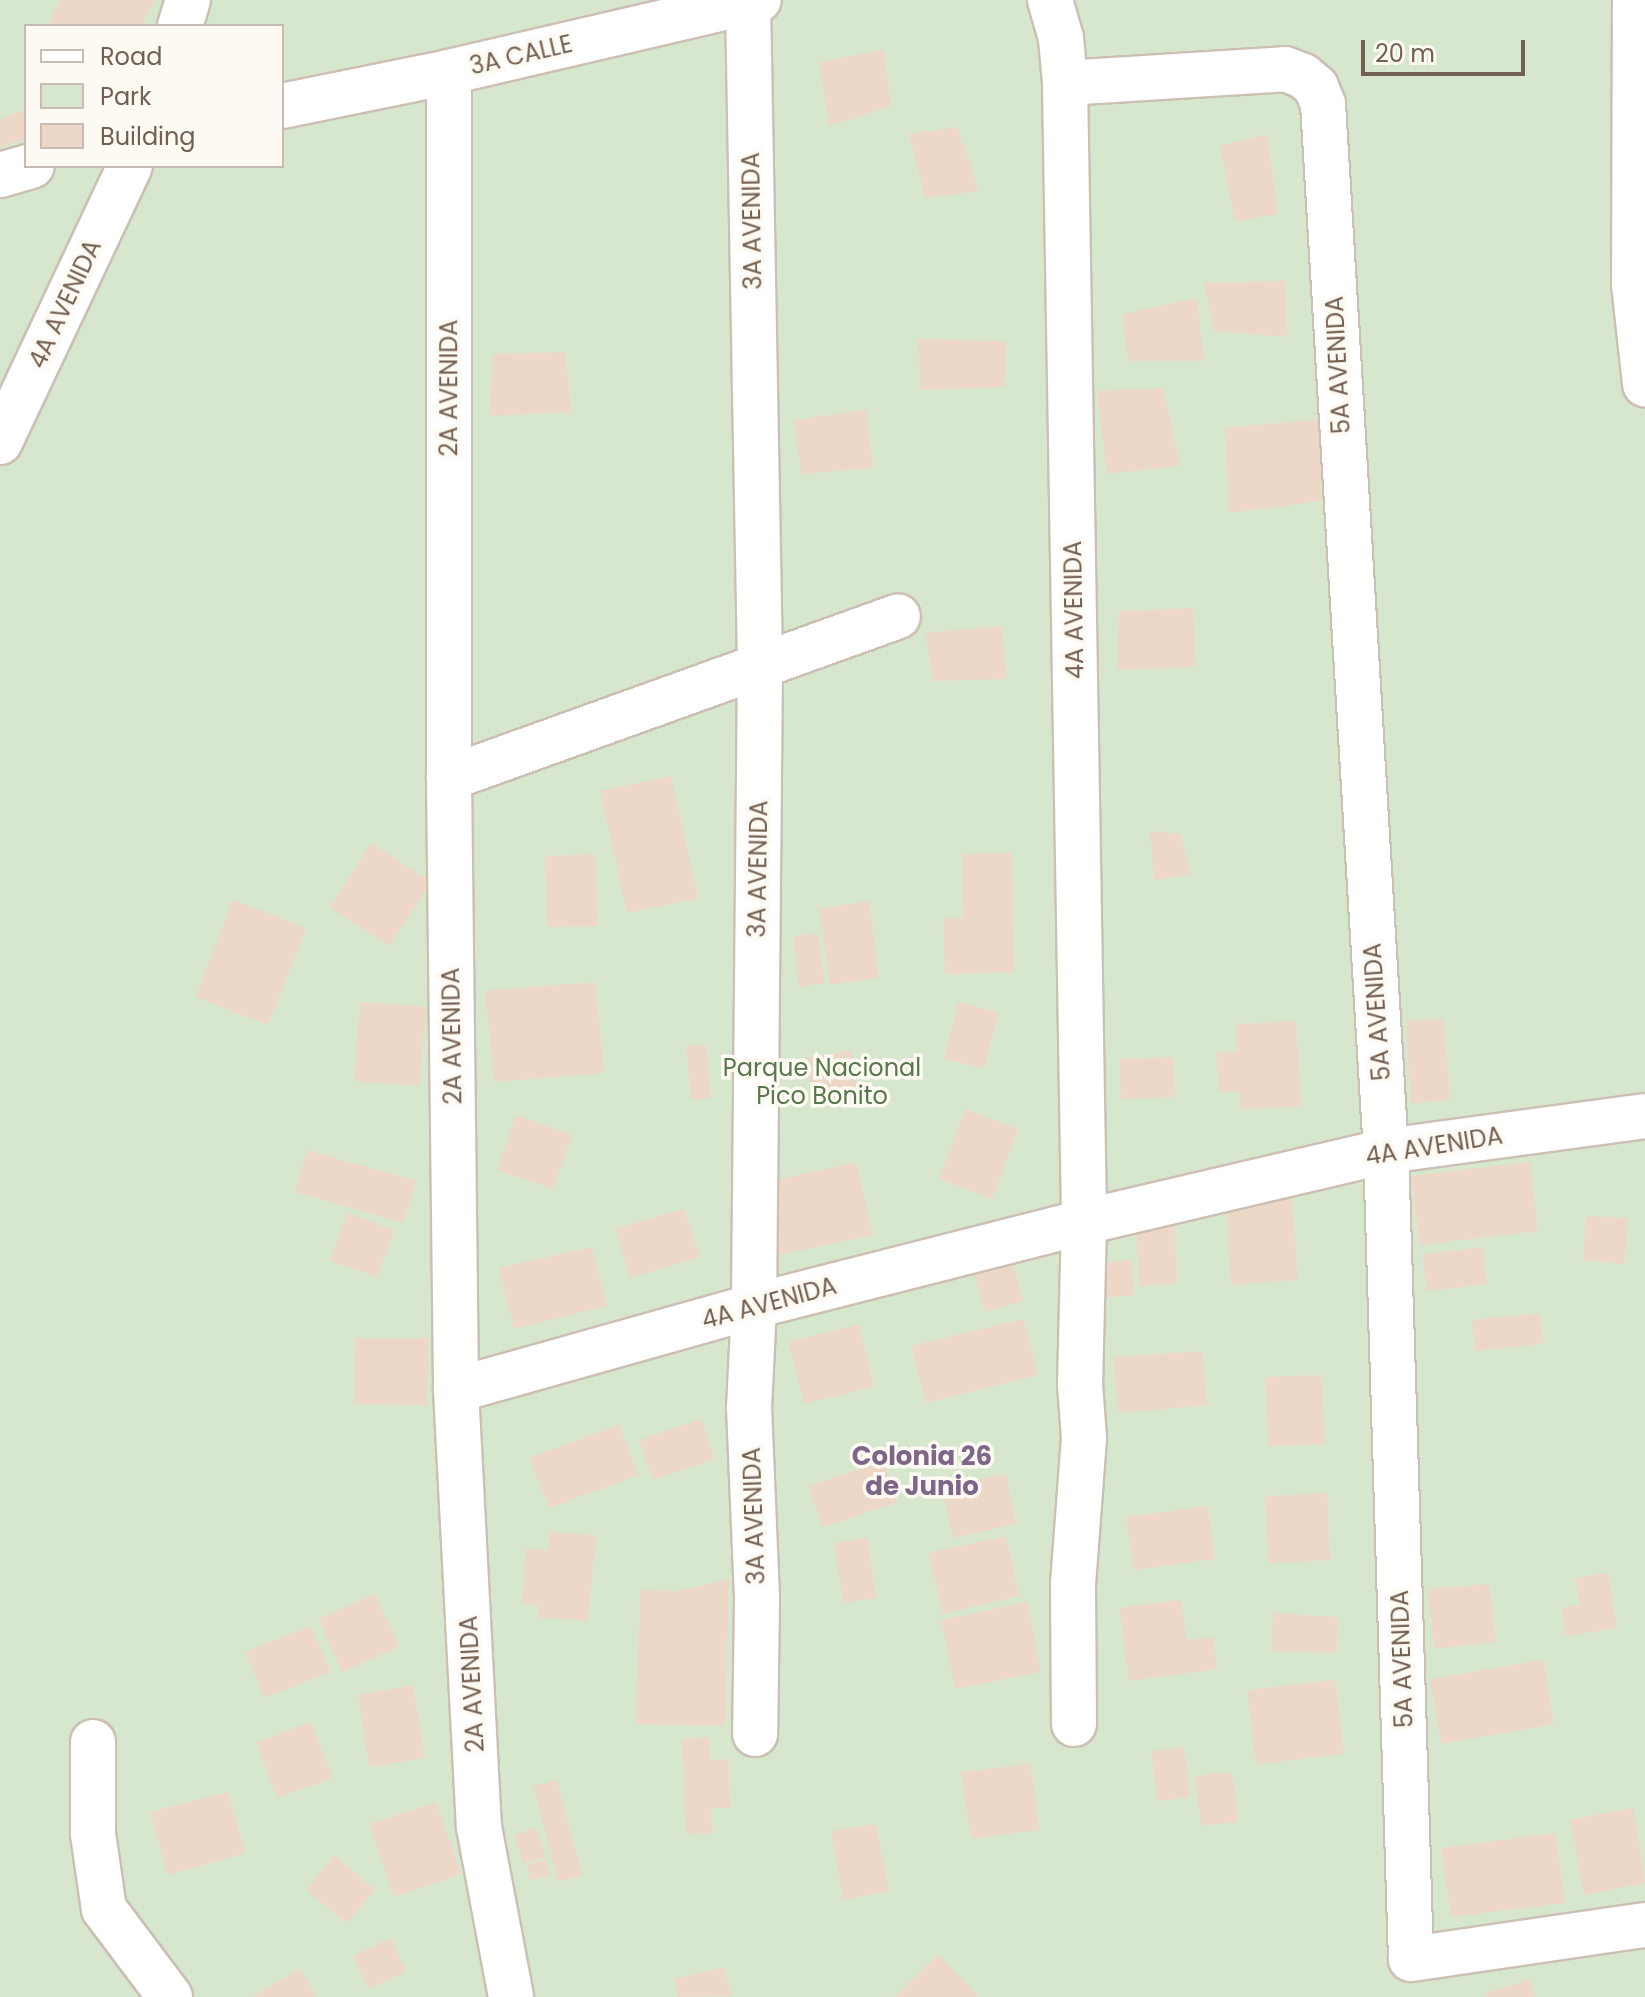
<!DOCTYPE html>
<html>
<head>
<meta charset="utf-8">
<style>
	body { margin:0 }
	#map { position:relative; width:1645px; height:1997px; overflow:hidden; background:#fbf6ed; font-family:Poppins,sans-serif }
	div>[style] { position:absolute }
	.green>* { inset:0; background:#d6e7cd }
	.building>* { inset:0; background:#edd8c8 }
	.roads { filter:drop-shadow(2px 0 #ccbfb4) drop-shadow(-2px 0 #ccbfb4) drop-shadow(0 2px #ccbfb4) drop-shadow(0 -2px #ccbfb4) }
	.minor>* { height:44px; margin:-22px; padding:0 22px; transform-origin:22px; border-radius:22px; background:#fff }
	span { translate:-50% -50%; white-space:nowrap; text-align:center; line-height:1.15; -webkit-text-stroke:7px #fdfaf4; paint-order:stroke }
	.street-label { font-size:24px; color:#746052 }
	.park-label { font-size:24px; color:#56784c }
	.neighbourhood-label { font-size:26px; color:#7e6689; font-weight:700 }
	.legend { position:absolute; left:24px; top:24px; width:260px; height:144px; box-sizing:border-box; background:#fdfaf4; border:2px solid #c6bcb3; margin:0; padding:10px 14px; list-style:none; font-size:24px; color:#746052 }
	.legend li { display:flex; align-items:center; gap:16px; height:40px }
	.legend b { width:40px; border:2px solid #c6bcb3 }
	.scale { position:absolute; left:1361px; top:40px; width:164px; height:36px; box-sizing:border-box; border:4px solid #746052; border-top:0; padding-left:10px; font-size:24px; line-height:28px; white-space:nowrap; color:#746052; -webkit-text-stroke:6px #fdfaf4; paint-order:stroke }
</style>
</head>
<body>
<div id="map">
	<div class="green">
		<div style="clip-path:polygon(evenodd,0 0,1645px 0,1645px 1997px,0 1997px,0 0,26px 26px,282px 26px,282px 166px,26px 166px,26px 26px)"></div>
	</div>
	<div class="building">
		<div style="clip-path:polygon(60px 0,155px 0,141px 26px,54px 26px,48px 23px)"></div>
		<div style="clip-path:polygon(883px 50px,891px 106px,829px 126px,819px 62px)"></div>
		<div style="clip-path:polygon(26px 109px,26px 138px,0 148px,0 120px)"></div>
		<div style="clip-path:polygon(957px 127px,979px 191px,925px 198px,909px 134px)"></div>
		<div style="clip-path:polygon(1267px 134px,1278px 214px,1235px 222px,1220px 146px)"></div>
		<div style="clip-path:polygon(1285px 281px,1287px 337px,1214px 331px,1204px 283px)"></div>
		<div style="clip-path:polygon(1197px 298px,1204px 361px,1128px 361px,1122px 314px)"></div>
		<div style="clip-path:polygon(918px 339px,1006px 341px,1005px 387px,920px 390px)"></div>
		<div style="clip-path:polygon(565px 352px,571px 412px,489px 416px,493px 354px)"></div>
		<div style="clip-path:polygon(1163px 388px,1180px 466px,1107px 474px,1097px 391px)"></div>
		<div style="clip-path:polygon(866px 410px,873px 468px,801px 474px,794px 420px)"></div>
		<div style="clip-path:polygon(1320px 419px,1321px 501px,1229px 513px,1225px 428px)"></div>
		<div style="clip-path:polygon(1193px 608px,1195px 667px,1117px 670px,1119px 611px)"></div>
		<div style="clip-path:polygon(1001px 626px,1007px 679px,933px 681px,925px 633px)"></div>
		<div style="clip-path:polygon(671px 776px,698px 898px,627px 913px,600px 791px)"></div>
		<div style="clip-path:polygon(1150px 831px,1181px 834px,1190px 875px,1154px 880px)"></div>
		<div style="clip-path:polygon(371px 843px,431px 882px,390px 946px,330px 908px)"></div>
		<div style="clip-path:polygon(1012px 853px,1014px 972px,945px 974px,943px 918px,963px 918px,962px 854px)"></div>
		<div style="clip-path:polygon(595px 854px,598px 926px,547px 927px,545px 856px)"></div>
		<div style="clip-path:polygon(233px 900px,306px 928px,268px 1025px,195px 997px)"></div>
		<div style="clip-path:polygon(869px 901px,879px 978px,830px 985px,819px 909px)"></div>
		<div style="clip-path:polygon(818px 934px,825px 983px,799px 987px,793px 936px)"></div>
		<div style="clip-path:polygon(595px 982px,604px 1073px,494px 1082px,485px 991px)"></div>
		<div style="clip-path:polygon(360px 1002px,426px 1007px,419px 1086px,354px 1081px)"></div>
		<div style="clip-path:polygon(958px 1002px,998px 1012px,984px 1068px,944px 1059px)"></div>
		<div style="clip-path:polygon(1443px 1019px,1450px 1100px,1411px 1104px,1406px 1021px)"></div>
		<div style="clip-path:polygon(1296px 1021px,1301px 1107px,1240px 1109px,1239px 1091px,1219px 1092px,1216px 1053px,1237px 1051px,1236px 1024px)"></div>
		<div style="clip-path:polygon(706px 1045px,711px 1098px,691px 1100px,686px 1046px)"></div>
		<div style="clip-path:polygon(851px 1050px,859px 1096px,815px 1104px,806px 1058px)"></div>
		<div style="clip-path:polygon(1173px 1057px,1175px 1097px,1121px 1099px,1119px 1059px)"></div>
		<div style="clip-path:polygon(965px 1109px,1018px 1129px,992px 1199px,939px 1179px)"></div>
		<div style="clip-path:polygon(516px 1115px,572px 1135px,553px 1189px,497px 1170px)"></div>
		<div style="clip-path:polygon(307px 1150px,416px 1181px,403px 1223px,295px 1192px)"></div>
		<div style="clip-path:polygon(856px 1162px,873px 1235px,778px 1255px,776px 1180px)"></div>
		<div style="clip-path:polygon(1530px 1162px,1538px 1231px,1420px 1245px,1411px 1176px)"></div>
		<div style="clip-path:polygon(1292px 1197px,1298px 1280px,1231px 1285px,1226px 1201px)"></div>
		<div style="clip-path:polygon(684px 1209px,700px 1257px,630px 1278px,615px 1229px)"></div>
		<div style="clip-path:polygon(347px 1213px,394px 1230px,377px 1277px,330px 1261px)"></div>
		<div style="clip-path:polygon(1586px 1216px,1628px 1218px,1624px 1264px,1583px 1260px)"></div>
		<div style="clip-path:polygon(1174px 1223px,1177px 1283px,1139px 1286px,1136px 1225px)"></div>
		<div style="clip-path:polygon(592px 1247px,607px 1306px,514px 1329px,499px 1268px)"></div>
		<div style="clip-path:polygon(1483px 1247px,1487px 1284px,1427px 1291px,1422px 1254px)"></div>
		<div style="clip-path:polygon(1011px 1259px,1023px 1301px,985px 1312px,973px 1270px)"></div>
		<div style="clip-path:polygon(1132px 1260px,1134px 1295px,1093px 1299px,1090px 1263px)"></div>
		<div style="clip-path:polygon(1540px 1313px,1543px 1344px,1475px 1351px,1472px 1320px)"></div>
		<div style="clip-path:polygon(1023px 1319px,1038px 1375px,926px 1403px,911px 1346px)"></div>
		<div style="clip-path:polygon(859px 1324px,874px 1387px,804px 1404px,788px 1342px)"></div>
		<div style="clip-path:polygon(355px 1338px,428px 1338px,427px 1405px,354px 1404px)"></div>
		<div style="clip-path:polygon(1202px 1351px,1207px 1405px,1118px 1413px,1113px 1357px)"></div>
		<div style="clip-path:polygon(1321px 1375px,1325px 1444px,1268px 1446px,1265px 1377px)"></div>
		<div style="clip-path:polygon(701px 1419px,714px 1459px,653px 1480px,639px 1440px)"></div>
		<div style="clip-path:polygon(619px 1425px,638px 1475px,549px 1508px,529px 1458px)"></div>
		<div style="clip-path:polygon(884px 1461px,897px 1502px,823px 1527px,808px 1486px)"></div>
		<div style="clip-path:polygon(1006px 1474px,1016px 1524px,953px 1538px,942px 1487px)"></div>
		<div style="clip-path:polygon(1327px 1493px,1330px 1560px,1268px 1563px,1265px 1496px)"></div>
		<div style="clip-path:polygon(1207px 1506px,1215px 1559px,1134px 1570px,1126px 1517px)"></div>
		<div style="clip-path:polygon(550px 1532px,596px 1535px,588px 1621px,538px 1617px,539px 1605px,522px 1604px,526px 1548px,549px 1550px)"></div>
		<div style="clip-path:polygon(1006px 1536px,1019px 1596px,943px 1614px,928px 1553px)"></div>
		<div style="clip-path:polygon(867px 1538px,876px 1598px,843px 1603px,834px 1543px)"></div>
		<div style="clip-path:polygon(1608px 1573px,1617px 1628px,1566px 1636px,1561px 1608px,1579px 1605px,1575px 1578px)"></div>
		<div style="clip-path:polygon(729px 1579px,725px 1726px,636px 1724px,640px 1590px,679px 1591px)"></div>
		<div style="clip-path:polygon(1489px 1584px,1496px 1642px,1434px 1649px,1428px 1589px)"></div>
		<div style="clip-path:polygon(375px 1594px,399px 1647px,342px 1672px,318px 1619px)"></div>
		<div style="clip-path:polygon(1181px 1600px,1187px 1640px,1213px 1637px,1217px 1669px,1129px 1681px,1119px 1608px)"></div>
		<div style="clip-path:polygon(1027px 1602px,1041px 1672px,955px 1689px,941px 1620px)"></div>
		<div style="clip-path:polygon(1273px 1613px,1338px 1617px,1336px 1653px,1271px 1651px)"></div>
		<div style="clip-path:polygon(311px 1626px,330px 1672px,264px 1698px,245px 1652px)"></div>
		<div style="clip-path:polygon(1543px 1660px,1554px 1724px,1441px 1744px,1430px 1679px)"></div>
		<div style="clip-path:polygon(1335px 1680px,1344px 1754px,1256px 1764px,1247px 1690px)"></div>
		<div style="clip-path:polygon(413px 1685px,425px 1758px,369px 1767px,358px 1695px)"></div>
		<div style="clip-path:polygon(311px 1722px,332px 1778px,277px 1798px,256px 1742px)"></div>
		<div style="clip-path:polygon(709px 1737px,710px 1760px,728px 1759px,730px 1808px,711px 1808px,712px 1833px,686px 1834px,682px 1739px)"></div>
		<div style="clip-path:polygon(1184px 1747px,1190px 1797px,1157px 1801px,1151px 1751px)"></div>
		<div style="clip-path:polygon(1030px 1764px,1040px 1830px,971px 1839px,961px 1772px)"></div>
		<div style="clip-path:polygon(1232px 1772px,1238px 1822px,1201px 1826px,1195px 1776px)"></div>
		<div style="clip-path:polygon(557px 1780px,582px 1876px,558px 1882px,533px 1786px)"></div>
		<div style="clip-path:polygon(228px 1792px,245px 1853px,168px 1875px,150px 1812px)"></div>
		<div style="clip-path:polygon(436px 1802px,461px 1874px,394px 1897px,369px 1824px)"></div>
		<div style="clip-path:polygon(1633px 1808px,1645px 1883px,1584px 1895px,1570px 1820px)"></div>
		<div style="clip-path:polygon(876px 1824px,889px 1891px,843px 1900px,831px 1831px)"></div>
		<div style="clip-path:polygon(536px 1827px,546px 1857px,523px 1864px,514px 1835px)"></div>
		<div style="clip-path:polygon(1555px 1833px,1565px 1903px,1451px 1917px,1441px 1848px)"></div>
		<div style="clip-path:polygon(334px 1855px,375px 1890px,347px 1923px,306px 1890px)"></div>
		<div style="clip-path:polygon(546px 1860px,550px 1876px,530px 1880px,527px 1865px)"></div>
		<div style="clip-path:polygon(391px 1938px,406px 1972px,368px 1989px,353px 1956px)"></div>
		<div style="clip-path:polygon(938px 1955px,979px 1997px,894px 1997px)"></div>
		<div style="clip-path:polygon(724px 1967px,731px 1996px,678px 1997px,674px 1979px)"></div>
		<div style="clip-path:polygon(300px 1969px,316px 1997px,252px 1997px)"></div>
		<div style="clip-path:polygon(1530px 1979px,1535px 1997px,1487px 1997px,1486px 1993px)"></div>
	</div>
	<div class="roads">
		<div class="minor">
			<div style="left:1050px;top:0;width:40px;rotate:74deg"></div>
			<div style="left:1061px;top:38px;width:45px;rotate:84.9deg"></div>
			<div style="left:1065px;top:83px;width:1139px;rotate:89.04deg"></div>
			<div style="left:1084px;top:1222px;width:162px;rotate:91.4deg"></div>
			<div style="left:1080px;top:1384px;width:54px;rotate:85.8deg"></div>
			<div style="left:1084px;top:1438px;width:145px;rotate:94.3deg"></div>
			<div style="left:1073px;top:1583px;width:141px;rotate:89.6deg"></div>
			<div style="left:1635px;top:0;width:284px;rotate:90.2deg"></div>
			<div style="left:1634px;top:284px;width:101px;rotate:83.7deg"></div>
			<div style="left:748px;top:3px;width:664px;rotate:88.96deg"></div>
			<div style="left:760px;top:667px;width:639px;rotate:90.54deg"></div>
			<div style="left:754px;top:1306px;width:101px;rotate:92.8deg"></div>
			<div style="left:749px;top:1407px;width:192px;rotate:87.6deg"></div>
			<div style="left:757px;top:1599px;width:135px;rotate:90.8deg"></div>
			<div style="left:180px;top:26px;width:27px;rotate:-73deg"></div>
			<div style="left:449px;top:72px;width:706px;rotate:90deg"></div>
			<div style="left:449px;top:778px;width:612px;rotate:89.34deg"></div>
			<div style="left:456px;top:1390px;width:438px;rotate:87deg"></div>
			<div style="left:479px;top:1827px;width:173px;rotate:79.3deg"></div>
			<div style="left:1065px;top:83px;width:220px;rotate:-3.6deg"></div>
			<div style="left:1285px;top:69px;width:19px;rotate:21deg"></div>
			<div style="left:1303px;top:76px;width:17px;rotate:40deg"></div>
			<div style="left:1316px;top:87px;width:18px;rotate:68deg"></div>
			<div style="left:1323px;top:104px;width:1049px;rotate:86.56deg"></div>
			<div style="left:1386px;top:1151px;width:808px;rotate:88.23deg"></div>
			<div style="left:1411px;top:1959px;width:236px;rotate:-8.3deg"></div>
			<div style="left:282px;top:106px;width:170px;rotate:-11.5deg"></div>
			<div style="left:449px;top:72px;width:318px;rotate:-13.1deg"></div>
			<div style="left:0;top:175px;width:33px;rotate:-16deg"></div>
			<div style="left:0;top:442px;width:305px;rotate:-64.8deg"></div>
			<div style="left:449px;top:778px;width:477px;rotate:-19.8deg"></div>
			<div style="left:456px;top:1390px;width:310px;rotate:-15.7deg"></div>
			<div style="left:754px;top:1306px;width:341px;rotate:-14.3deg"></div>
			<div style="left:1084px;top:1222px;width:310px;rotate:-13.2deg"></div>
			<div style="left:1386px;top:1151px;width:261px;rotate:-7.7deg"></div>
			<div style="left:93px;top:1742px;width:92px;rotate:90deg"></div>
			<div style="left:93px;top:1834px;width:76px;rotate:81.7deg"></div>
			<div style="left:104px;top:1909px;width:110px;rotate:53.1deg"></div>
		</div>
	</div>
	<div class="street-label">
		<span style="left:521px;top:55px;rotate:-13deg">3A CALLE</span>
		<span style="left:752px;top:221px;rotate:-91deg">3A AVENIDA</span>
		<span style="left:65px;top:304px;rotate:-65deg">4A AVENIDA</span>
		<span style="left:1338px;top:365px;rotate:-93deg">5A AVENIDA</span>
		<span style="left:449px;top:388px;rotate:-90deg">2A AVENIDA</span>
		<span style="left:1074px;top:610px;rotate:-91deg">4A AVENIDA</span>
		<span style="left:758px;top:869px;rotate:-89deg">3A AVENIDA</span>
		<span style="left:1377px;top:1012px;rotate:-94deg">5A AVENIDA</span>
		<span style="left:452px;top:1036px;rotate:-91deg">2A AVENIDA</span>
		<span style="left:1434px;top:1146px;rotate:-9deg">4A AVENIDA</span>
		<span style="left:769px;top:1303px;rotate:-15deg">4A AVENIDA</span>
		<span style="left:754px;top:1516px;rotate:-92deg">3A AVENIDA</span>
		<span style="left:1402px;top:1659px;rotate:-92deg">5A AVENIDA</span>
		<span style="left:472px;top:1684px;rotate:-93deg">2A AVENIDA</span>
	</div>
	<div class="park-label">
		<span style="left:822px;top:1082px">Parque Nacional<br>Pico Bonito</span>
	</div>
	<div class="neighbourhood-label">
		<span style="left:922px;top:1472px">Colonia 26<br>de Junio</span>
	</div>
	<ul class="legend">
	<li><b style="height:10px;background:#fff"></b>Road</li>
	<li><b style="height:22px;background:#d6e7cd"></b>Park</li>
	<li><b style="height:22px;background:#edd8c8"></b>Building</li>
	</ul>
	<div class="scale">20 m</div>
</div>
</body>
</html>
